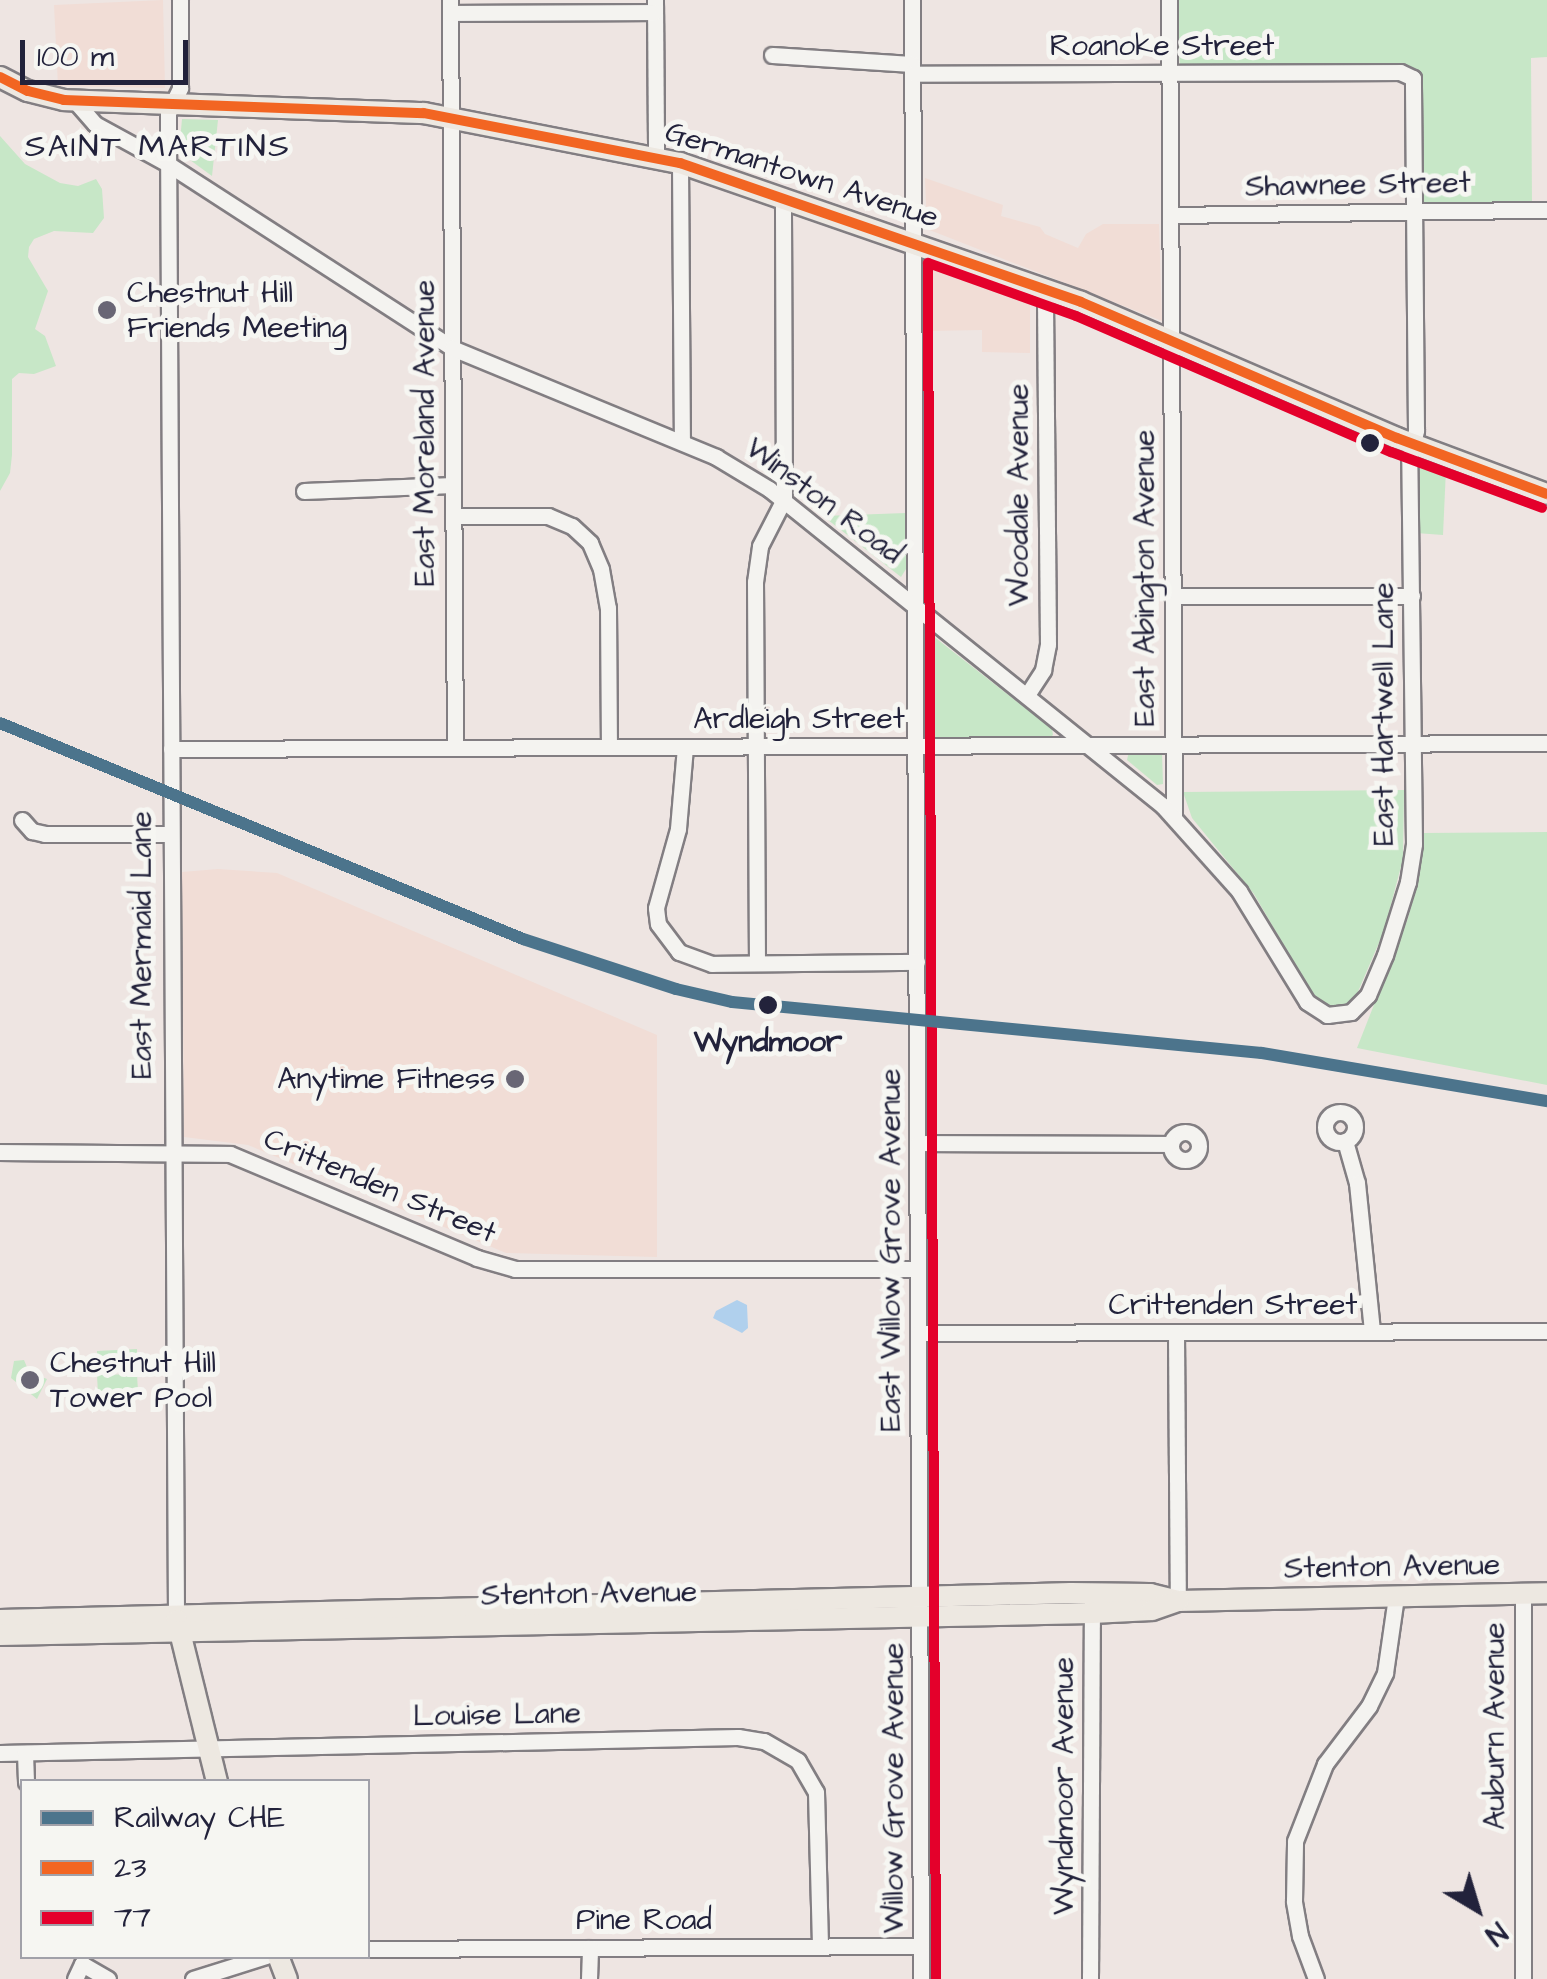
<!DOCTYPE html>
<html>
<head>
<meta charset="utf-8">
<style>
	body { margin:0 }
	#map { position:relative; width:1547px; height:1979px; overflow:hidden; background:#eee5e2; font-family:"Architects Daughter",sans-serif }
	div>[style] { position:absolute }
	.built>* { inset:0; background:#f1ddd6 }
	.green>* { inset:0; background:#c7e7c7 }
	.water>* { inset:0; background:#b0d0ed }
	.roads { filter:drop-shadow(2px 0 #827e82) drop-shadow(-2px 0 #827e82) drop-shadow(0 2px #827e82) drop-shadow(0 -2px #827e82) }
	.minor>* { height:15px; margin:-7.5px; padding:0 7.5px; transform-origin:7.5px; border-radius:7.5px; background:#f4f3f0 }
	.minor>.ring { margin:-7.5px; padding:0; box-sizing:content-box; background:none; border:15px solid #f4f3f0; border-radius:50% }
	.major>* { height:20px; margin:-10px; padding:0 10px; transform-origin:10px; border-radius:10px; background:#ede8e1 }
	.bus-1>* { height:10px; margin:-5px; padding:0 5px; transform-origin:5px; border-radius:5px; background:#f26522 }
	.bus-2>* { height:10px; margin:-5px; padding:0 5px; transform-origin:5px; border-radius:5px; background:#e4002b }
	.rail-1>* { height:12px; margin:-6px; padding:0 6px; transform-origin:6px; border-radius:6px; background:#4c748c }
	.dots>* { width:28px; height:28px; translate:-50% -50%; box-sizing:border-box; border:5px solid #f6f6f2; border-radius:50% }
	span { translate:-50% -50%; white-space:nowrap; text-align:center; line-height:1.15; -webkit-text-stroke:10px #f6f6f2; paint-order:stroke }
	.street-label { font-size:30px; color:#22223b }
	.poi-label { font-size:30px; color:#22223b }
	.left { translate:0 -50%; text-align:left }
	.right { translate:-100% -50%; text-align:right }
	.stop-label { font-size:30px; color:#22223b; font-weight:700 }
	.neighbourhood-label { font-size:32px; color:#22223b; letter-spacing:2.5px }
	.legend { position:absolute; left:20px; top:1779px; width:350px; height:180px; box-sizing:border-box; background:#f6f6f2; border:2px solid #a1a1a9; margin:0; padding:12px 18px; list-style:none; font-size:30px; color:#22223b }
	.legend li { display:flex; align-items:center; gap:20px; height:50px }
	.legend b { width:50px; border:2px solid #a1a1a9 }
	.north { position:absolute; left:1427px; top:1859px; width:100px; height:100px; -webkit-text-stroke:8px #f6f6f2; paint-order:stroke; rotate:142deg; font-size:28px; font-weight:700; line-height:40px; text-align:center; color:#22223b }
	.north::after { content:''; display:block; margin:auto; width:35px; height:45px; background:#22223b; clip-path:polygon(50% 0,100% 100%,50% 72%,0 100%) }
	.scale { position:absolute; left:20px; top:40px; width:168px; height:45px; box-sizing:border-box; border:5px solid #22223b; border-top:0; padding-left:12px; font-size:30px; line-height:35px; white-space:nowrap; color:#22223b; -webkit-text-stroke:8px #f6f6f2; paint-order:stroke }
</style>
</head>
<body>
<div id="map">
	<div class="built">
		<div style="clip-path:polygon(163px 0,165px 88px,58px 86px,54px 5px)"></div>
		<div style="clip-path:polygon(925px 178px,1003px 205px,1001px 216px,1040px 227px,1045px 234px,1078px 248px,1086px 234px,1103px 224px,1159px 224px,1162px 321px,927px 229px)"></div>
		<div style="clip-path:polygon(928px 268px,1030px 304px,1030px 353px,982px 352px,982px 330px,928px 331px)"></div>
		<div style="clip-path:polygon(218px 869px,277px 873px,657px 1035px,657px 1257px,506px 1253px,248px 1145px,184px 1137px,182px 872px)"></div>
	</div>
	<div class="green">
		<div style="clip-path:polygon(1175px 0,1547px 0,1547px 57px,1531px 58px,1532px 203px,1422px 204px,1417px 74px,1411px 69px,1180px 66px)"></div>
		<div style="clip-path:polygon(182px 119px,218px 120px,212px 176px,179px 152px)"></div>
		<div style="clip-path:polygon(0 136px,25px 164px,60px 183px,78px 186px,96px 179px,102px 189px,104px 218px,93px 233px,54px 231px,34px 239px,29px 247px,28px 257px,48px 291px,35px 329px,45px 336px,56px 366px,34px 374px,19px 373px,12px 379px,12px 455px,10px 473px,0 491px)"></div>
		<div style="clip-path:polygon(1423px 460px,1446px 469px,1443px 535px,1416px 533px,1416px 465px)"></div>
		<div style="clip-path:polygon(906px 513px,906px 569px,901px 577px,823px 516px)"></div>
		<div style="clip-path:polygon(928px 632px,1052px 729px,1053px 735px,1048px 739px,927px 738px,924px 637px)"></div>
		<div style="clip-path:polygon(1129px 751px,1162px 752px,1163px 784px,1157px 785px,1127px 760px)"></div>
		<div style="clip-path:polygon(1404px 790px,1403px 859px,1384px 931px,1357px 994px,1346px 1005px,1327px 1006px,1314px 997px,1254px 894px,1192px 818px,1183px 792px)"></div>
		<div style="clip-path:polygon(1547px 832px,1547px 1085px,1357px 1048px,1408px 918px,1420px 872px,1423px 833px)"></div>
		<div style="clip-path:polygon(137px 1349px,137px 1368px,97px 1370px,97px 1351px)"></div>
		<div style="clip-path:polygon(24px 1360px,29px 1372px,47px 1379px,37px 1399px,11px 1378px,14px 1361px)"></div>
		<div style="clip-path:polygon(137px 1374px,138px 1392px,98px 1394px,97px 1375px)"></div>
	</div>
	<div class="water">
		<div style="clip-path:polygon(737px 1300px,747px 1305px,748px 1328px,742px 1333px,713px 1318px,716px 1311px)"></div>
	</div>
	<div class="roads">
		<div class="minor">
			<div style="left:450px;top:0;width:748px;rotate:89.62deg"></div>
			<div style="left:655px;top:0;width:157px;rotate:89.6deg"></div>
			<div style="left:912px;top:0;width:1979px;rotate:89.74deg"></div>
			<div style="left:1169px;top:0;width:815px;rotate:89.65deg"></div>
			<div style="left:450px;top:13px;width:205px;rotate:-0.3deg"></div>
			<div style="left:772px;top:55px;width:140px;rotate:3.7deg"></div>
			<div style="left:75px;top:101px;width:30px;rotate:49deg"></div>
			<div style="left:95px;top:124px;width:83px;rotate:28.7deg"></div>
			<div style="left:168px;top:164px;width:338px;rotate:32.9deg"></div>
			<div style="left:452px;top:348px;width:286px;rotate:22.4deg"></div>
			<div style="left:716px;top:457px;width:62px;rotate:31.1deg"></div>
			<div style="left:769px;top:489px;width:506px;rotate:38.82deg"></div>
			<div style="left:1163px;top:806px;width:114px;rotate:48.2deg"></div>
			<div style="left:1239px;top:891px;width:130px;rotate:58.5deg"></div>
			<div style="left:1307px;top:1002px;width:24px;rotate:33deg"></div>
			<div style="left:1327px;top:1015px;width:24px;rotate:-7deg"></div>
			<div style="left:1351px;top:1012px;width:24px;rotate:-45deg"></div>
			<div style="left:1368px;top:995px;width:43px;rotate:-67deg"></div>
			<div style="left:1385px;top:955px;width:77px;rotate:-72.5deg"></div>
			<div style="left:1408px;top:882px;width:38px;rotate:-81deg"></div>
			<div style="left:1414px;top:844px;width:385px;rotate:-90.7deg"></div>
			<div style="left:1409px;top:459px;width:30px;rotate:-76deg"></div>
			<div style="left:1416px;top:430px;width:352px;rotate:-90.5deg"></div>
			<div style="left:1413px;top:78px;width:14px;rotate:-155deg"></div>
			<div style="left:1400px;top:72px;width:488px;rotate:179.8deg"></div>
			<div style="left:680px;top:163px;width:279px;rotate:89.6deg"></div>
			<div style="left:1171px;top:215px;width:376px;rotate:-0.8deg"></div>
			<div style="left:304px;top:491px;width:149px;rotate:-2.3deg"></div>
			<div style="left:453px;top:516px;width:95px"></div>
			<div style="left:548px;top:516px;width:26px;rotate:23deg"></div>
			<div style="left:572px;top:526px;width:25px;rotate:43deg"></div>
			<div style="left:590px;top:543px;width:28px;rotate:67deg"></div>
			<div style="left:601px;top:569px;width:40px;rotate:80deg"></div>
			<div style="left:608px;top:608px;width:139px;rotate:89.6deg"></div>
			<div style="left:1172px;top:596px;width:240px"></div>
			<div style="left:1027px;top:695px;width:30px;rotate:-57deg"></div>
			<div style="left:1043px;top:670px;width:26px;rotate:-79deg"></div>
			<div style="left:1048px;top:644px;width:355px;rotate:-90.5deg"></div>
			<div style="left:685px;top:747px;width:82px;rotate:94.9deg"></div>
			<div style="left:678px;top:829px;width:82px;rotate:105.6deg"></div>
			<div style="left:656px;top:908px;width:16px;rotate:83deg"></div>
			<div style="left:658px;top:924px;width:35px;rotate:53deg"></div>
			<div style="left:679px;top:952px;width:35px;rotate:20deg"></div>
			<div style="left:712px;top:964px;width:205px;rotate:-0.6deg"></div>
			<div style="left:171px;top:749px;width:1376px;rotate:-0.25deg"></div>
			<div style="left:22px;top:820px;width:15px;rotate:48deg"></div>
			<div style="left:32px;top:831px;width:13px;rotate:13deg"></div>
			<div style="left:45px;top:834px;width:126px"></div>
			<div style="left:757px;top:963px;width:381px;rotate:-90.3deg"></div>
			<div style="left:755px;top:582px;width:36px;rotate:-82deg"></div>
			<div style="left:760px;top:546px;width:53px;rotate:-62.9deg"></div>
			<div style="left:784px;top:499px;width:302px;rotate:-90.2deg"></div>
			<div class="ring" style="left:1325px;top:1112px;width:15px;height:15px"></div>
			<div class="ring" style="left:1171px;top:1132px;width:13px;height:13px"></div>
			<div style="left:1345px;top:1141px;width:44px;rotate:74.1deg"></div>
			<div style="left:1357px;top:1183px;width:149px;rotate:84.2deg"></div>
			<div style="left:918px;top:1143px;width:253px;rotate:0.2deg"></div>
			<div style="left:0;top:1152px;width:230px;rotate:0.5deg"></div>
			<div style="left:230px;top:1154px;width:268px;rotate:22.8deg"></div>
			<div style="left:477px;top:1258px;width:40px;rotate:16deg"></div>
			<div style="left:515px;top:1269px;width:403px"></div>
			<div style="left:919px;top:1333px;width:628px;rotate:-0.18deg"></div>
			<div style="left:1176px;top:1334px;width:267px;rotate:89.6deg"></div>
			<div style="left:1523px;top:1594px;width:385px;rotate:90deg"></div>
			<div style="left:176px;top:1614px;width:1482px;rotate:-90.31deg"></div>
			<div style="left:168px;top:132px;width:19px;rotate:-90deg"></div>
			<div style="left:168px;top:113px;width:28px;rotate:-64deg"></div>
			<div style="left:180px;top:88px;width:88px;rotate:-90deg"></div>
			<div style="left:0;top:1753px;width:738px;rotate:-1.24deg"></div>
			<div style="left:738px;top:1737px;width:26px;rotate:9deg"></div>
			<div style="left:764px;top:1741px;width:39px;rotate:30deg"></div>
			<div style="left:798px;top:1761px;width:36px;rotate:60deg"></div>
			<div style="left:816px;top:1792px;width:155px;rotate:88.5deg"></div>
			<div style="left:25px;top:1753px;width:29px;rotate:88deg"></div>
			<div style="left:368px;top:1949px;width:553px;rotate:-0.31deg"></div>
			<div style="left:75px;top:1979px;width:17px;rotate:-65deg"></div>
			<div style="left:82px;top:1964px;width:30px;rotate:30deg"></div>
			<div style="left:193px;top:1979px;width:77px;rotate:-17.5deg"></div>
			<div style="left:589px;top:1979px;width:31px;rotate:-88deg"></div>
			<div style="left:1090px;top:1979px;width:377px;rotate:-89.7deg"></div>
			<div style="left:1316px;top:1979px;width:46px;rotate:-110.4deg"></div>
			<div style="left:1300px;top:1936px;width:36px;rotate:-100deg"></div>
			<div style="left:1294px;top:1901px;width:60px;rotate:-89deg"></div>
			<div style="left:1295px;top:1841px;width:83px;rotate:-68.7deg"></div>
			<div style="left:1325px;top:1764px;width:73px;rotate:-52.8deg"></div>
			<div style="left:1369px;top:1706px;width:37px;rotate:-64deg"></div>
			<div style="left:1385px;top:1673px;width:77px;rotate:-81.8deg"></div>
		</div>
		<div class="major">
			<div style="left:0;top:77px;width:31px;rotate:27deg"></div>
			<div style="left:28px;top:91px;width:37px;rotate:14deg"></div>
			<div style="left:64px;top:100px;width:360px;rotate:2.1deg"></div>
			<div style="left:424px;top:113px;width:261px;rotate:11.1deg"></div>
			<div style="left:680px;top:163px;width:424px;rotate:19.1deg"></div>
			<div style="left:1081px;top:302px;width:344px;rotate:23.3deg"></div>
			<div style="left:1397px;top:438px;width:160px;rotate:20.5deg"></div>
			<div style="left:0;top:1620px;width:1071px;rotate:-1.44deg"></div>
			<div style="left:1071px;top:1593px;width:79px;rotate:0.7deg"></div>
			<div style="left:1150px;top:1594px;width:29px;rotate:14deg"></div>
			<div style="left:1178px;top:1601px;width:369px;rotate:-1.2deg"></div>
			<div style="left:177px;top:1620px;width:167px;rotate:76.1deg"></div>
			<div style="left:0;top:1635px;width:1092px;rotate:-1.15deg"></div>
			<div style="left:1092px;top:1613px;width:60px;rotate:-2.9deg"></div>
			<div style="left:1152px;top:1610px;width:28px;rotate:-19deg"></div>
			<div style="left:278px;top:1956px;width:25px;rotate:69deg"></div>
		</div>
	</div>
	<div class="bus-1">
		<div style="left:0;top:77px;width:31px;rotate:27deg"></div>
		<div style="left:28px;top:91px;width:37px;rotate:14deg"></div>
		<div style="left:64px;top:100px;width:360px;rotate:2.1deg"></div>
		<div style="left:424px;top:113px;width:261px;rotate:11.1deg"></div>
		<div style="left:680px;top:163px;width:424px;rotate:19.1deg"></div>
		<div style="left:1081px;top:302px;width:344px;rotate:23.3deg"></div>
		<div style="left:1397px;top:438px;width:160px;rotate:20.5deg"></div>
	</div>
	<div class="bus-2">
		<div style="left:936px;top:1979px;width:1716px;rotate:-90.27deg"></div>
		<div style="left:928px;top:263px;width:157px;rotate:19.7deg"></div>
		<div style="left:1076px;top:316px;width:343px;rotate:23.4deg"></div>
		<div style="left:1391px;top:452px;width:161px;rotate:20.3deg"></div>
	</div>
	<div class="rail-1">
		<div style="left:0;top:723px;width:566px;rotate:22.44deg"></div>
		<div style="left:523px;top:939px;width:161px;rotate:18.1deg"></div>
		<div style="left:676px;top:989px;width:57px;rotate:13.1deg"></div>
		<div style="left:732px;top:1002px;width:532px;rotate:5.5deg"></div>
		<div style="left:1262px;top:1053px;width:289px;rotate:9.6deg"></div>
	</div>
	<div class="dots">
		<div style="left:107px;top:310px;background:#696675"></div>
		<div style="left:1370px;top:443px;background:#22223b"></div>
		<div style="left:768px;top:1005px;background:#22223b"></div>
		<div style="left:515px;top:1079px;background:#696675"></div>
		<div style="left:30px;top:1380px;background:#696675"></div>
	</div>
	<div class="street-label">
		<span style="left:1162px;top:46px">Roanoke Street</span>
		<span style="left:802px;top:175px;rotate:18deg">Germantown Avenue</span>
		<span style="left:1358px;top:185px;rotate:-1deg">Shawnee Street</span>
		<span style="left:425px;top:433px;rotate:-90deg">East Moreland Avenue</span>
		<span style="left:1019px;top:495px;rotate:-90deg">Woodale Avenue</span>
		<span style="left:824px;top:501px;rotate:37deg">Winston Road</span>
		<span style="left:1145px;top:578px;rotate:-90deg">East Abington Avenue</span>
		<span style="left:1384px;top:714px;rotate:-90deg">East Hartwell Lane</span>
		<span style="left:799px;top:719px">Ardleigh Street</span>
		<span style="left:142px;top:945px;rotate:-90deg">East Mermaid Lane</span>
		<span style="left:380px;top:1186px;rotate:23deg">Crittenden Street</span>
		<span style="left:891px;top:1250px;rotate:-90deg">East Willow Grove Avenue</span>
		<span style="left:1233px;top:1305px">Crittenden Street</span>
		<span style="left:1392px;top:1567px;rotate:-1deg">Stenton Avenue</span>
		<span style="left:589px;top:1594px;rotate:-1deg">Stenton Avenue</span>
		<span style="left:497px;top:1715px;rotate:-1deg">Louise Lane</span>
		<span style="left:1495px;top:1726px;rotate:-90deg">Auburn Avenue</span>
		<span style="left:1064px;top:1786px;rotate:-90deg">Wyndmoor Avenue</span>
		<span style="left:894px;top:1788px;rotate:-90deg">Willow Grove Avenue</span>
		<span style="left:644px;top:1920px">Pine Road</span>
	</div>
	<div class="poi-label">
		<span class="left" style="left:127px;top:310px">Chestnut Hill<br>Friends Meeting</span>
		<span class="right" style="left:495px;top:1079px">Anytime Fitness</span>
		<span class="left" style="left:50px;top:1380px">Chestnut Hill<br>Tower Pool</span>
	</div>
	<div class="stop-label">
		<span style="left:768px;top:1042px">Wyndmoor</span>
	</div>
	<div class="neighbourhood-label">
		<span style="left:158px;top:147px">SAINT MARTINS</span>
	</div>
	<ul class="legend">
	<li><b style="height:12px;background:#4c748c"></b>Railway CHE</li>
	<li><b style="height:12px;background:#f26522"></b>23</li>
	<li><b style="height:12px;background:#e4002b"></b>77</li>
	</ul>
	<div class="north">N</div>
	<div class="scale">100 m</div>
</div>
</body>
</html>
